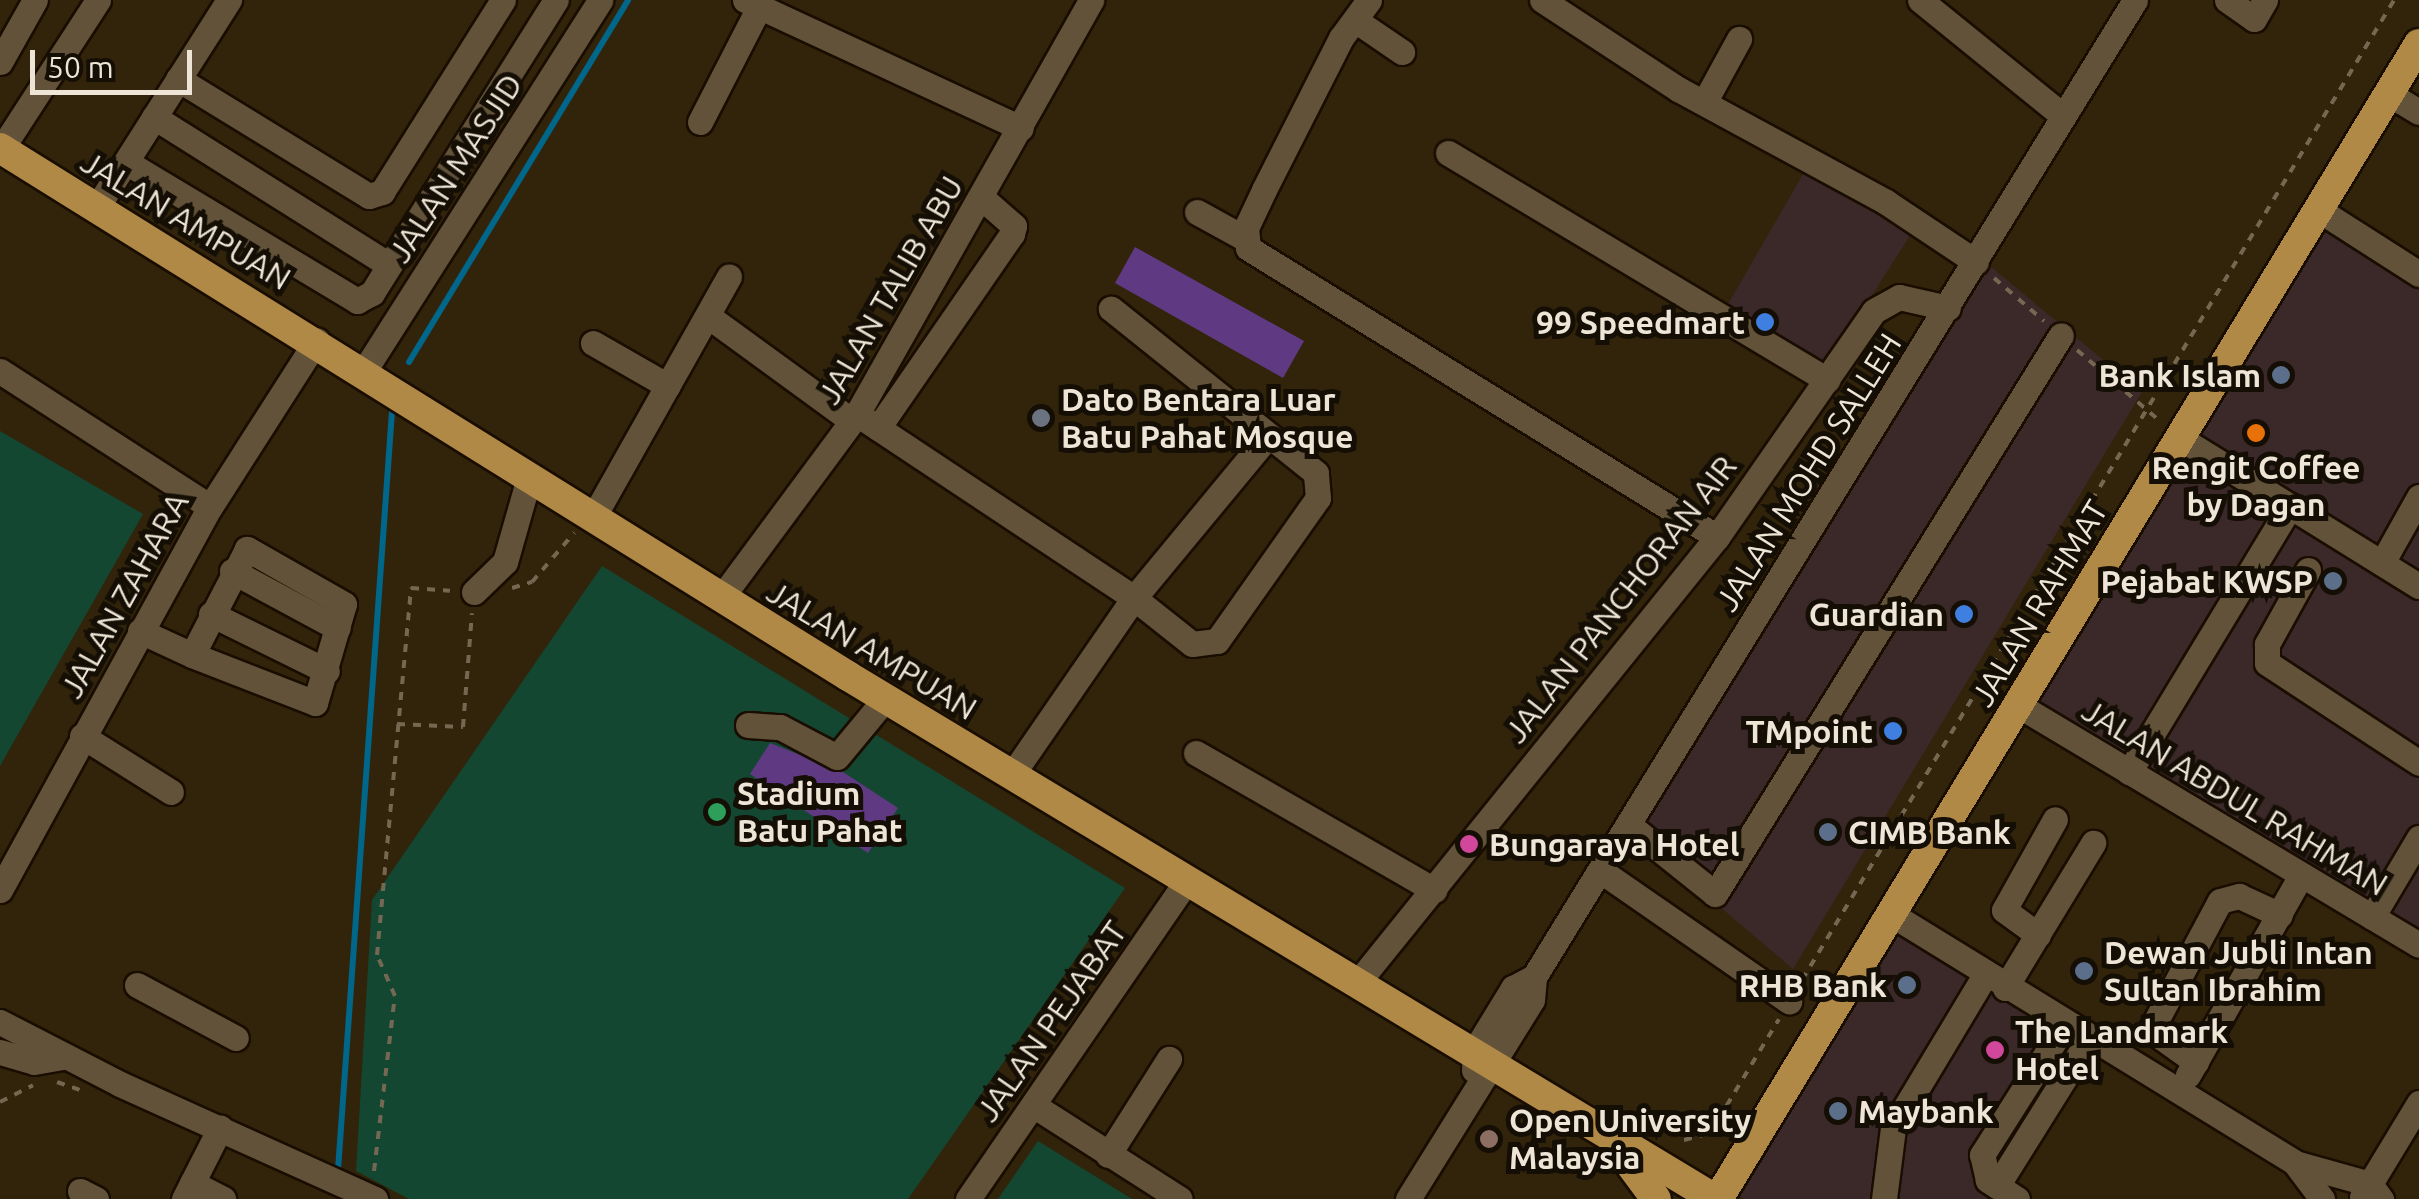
<!DOCTYPE html>
<html>
<head>
<meta charset="utf-8">
<style>
	body { margin:0 }
	#map { position:relative; width:2419px; height:1199px; overflow:hidden; background:#31240b; font-family:Ubuntu,sans-serif }
	div>[style] { position:absolute }
	.commercial>* { inset:0; background:#3b2829 }
	.green>* { inset:0; background:#144731 }
	.stream>* { height:6px; margin:-3px; padding:0 3px; transform-origin:3px; border-radius:3px; background:#00668a }
	.building>* { inset:0; background:#603983 }
	.path>* { height:4px; margin-top:-2px; transform-origin:0; background:repeating-linear-gradient(90deg,#746853 0 8px,transparent 0 16px) }
	.roads { filter:drop-shadow(2px 0 #190d00) drop-shadow(-2px 0 #190d00) drop-shadow(0 2px #190d00) drop-shadow(0 -2px #190d00) }
	.minor>* { height:25px; margin:-12.5px; padding:0 12.5px; transform-origin:12.5px; border-radius:12.5px; background:#615239 }
	.major>* { height:30px; margin:-15px; padding:0 15px; transform-origin:15px; border-radius:15px; background:#b18947 }
	.dots>* { width:28px; height:28px; translate:-50% -50%; box-sizing:border-box; border:5px solid #140e05; border-radius:50% }
	span { translate:-50% -50%; white-space:nowrap; text-align:center; line-height:1.15; -webkit-text-stroke:10px #140e05; paint-order:stroke }
	.street-label { font-size:32px; color:#eee5d7 }
	.poi-label { font-size:32px; color:#eee5d7; font-weight:700 }
	.right { translate:-100% -50%; text-align:right }
	.left { translate:0 -50%; text-align:left }
	.scale { position:absolute; left:30px; top:50px; width:162px; height:45px; box-sizing:border-box; border:5px solid #eee5d7; border-top:0; padding-left:12px; font-size:30px; line-height:35px; white-space:nowrap; color:#eee5d7; -webkit-text-stroke:8px #140e05; paint-order:stroke }
</style>
</head>
<body>
<div id="map">
	<div class="commercial">
		<div style="clip-path:polygon(1806px 169px,1911px 234px,1816px 383px,1717px 323px)"></div>
		<div style="clip-path:polygon(2334px 212px,2419px 266px,2419px 935px,2032px 706px)"></div>
		<div style="clip-path:polygon(1973px 252px,2142px 392px,1793px 969px,1619px 821px)"></div>
		<div style="clip-path:polygon(1896px 931px,2065px 1039px,1989px 1160px,1996px 1177px,2034px 1199px,1744px 1199px,1737px 1194px)"></div>
	</div>
	<div class="green">
		<div style="clip-path:polygon(0 431px,143px 514px,0 766px)"></div>
		<div style="clip-path:polygon(602px 566px,1125px 888px,908px 1199px,409px 1199px,356px 1171px,372px 900px)"></div>
		<div style="clip-path:polygon(1038px 1141px,1132px 1199px,998px 1199px)"></div>
	</div>
	<div class="stream">
		<div style="left:409px;top:362px;width:423px;rotate:-58.8deg"></div>
		<div style="left:338px;top:1170px;width:761px;rotate:-85.93deg"></div>
	</div>
	<div class="building">
		<div style="clip-path:polygon(1135px 247px,1304px 341px,1283px 378px,1115px 283px)"></div>
		<div style="clip-path:polygon(770px 743px,843px 772px,898px 808px,868px 853px,750px 774px)"></div>
	</div>
	<div class="path">
		<div style="left:1994px;top:278px;width:66px;rotate:40.7deg"></div>
		<div style="left:2077px;top:350px;width:111px;rotate:40.6deg"></div>
		<div style="left:512px;top:588px;width:21px;rotate:-17deg"></div>
		<div style="left:532px;top:582px;width:65px;rotate:-49.4deg"></div>
		<div style="left:397px;top:724px;width:66px;rotate:2.6deg"></div>
		<div style="left:463px;top:727px;width:114px;rotate:-85.5deg"></div>
		<div style="left:1802px;top:980px;width:1145px;rotate:-58.86deg"></div>
		<div style="left:57px;top:1082px;width:24px;rotate:19deg"></div>
		<div style="left:0;top:1102px;width:37px;rotate:-27deg"></div>
		<div style="left:1684px;top:1140px;width:27px;rotate:-15deg"></div>
		<div style="left:1710px;top:1133px;width:133px;rotate:-58.8deg"></div>
		<div style="left:374px;top:1171px;width:176px;rotate:-83.2deg"></div>
		<div style="left:395px;top:996px;width:45px;rotate:-113.7deg"></div>
		<div style="left:377px;top:955px;width:369px;rotate:-84.7deg"></div>
		<div style="left:411px;top:588px;width:39px;rotate:4deg"></div>
	</div>
	<div class="roads">
		<div class="minor">
			<div style="left:745px;top:0;width:304px;rotate:24.9deg"></div>
			<div style="left:1369px;top:0;width:47px;rotate:126.4deg"></div>
			<div style="left:1341px;top:38px;width:170px;rotate:116.9deg"></div>
			<div style="left:1264px;top:190px;width:42px;rotate:115.3deg"></div>
			<div style="left:1246px;top:228px;width:20px;rotate:84deg"></div>
			<div style="left:1248px;top:248px;width:551px;rotate:31.64deg"></div>
			<div style="left:1542px;top:0;width:163px;rotate:33.2deg"></div>
			<div style="left:1678px;top:89px;width:237px;rotate:28.5deg"></div>
			<div style="left:1886px;top:202px;width:108px;rotate:33.7deg"></div>
			<div style="left:1920px;top:0;width:184px;rotate:39deg"></div>
			<div style="left:2227px;top:0;width:33px;rotate:35deg"></div>
			<div style="left:2254px;top:19px;width:22px;rotate:-60deg"></div>
			<div style="left:1355px;top:20px;width:57px;rotate:34.2deg"></div>
			<div style="left:0;top:62px;width:71px;rotate:-60.6deg"></div>
			<div style="left:178px;top:79px;width:224px;rotate:31.5deg"></div>
			<div style="left:369px;top:196px;width:14px;rotate:-17deg"></div>
			<div style="left:382px;top:192px;width:227px;rotate:-57.8deg"></div>
			<div style="left:2389px;top:94px;width:35px;rotate:31deg"></div>
			<div style="left:1705px;top:101px;width:71px;rotate:-61.3deg"></div>
			<div style="left:154px;top:117px;width:278px;rotate:32.2deg"></div>
			<div style="left:700px;top:122px;width:129px;rotate:-62.8deg"></div>
			<div style="left:0;top:151px;width:180px;rotate:-57deg"></div>
			<div style="left:1448px;top:153px;width:442px;rotate:30.9deg"></div>
			<div style="left:126px;top:162px;width:270px;rotate:31deg"></div>
			<div style="left:357px;top:301px;width:17px;rotate:-28deg"></div>
			<div style="left:372px;top:293px;width:346px;rotate:-57.9deg"></div>
			<div style="left:97px;top:207px;width:246px;rotate:-57.5deg"></div>
			<div style="left:2319px;top:210px;width:119px;rotate:32.6deg"></div>
			<div style="left:1197px;top:212px;width:56px;rotate:28.9deg"></div>
			<div style="left:708px;top:316px;width:178px;rotate:36.1deg"></div>
			<div style="left:593px;top:343px;width:86px;rotate:29.8deg"></div>
			<div style="left:0;top:371px;width:250px;rotate:32.9deg"></div>
			<div style="left:364px;top:371px;width:440px;rotate:-57.5deg"></div>
			<div style="left:857px;top:414px;width:333px;rotate:33.6deg"></div>
			<div style="left:1134px;top:598px;width:74px;rotate:38.4deg"></div>
			<div style="left:1192px;top:644px;width:25px;rotate:-7deg"></div>
			<div style="left:1217px;top:641px;width:175px;rotate:-54.8deg"></div>
			<div style="left:1318px;top:498px;width:25px;rotate:-95deg"></div>
			<div style="left:1316px;top:473px;width:263px;rotate:-141.3deg"></div>
			<div style="left:878px;top:428px;width:236px;rotate:-55.4deg"></div>
			<div style="left:1012px;top:234px;width:8px;rotate:-76deg"></div>
			<div style="left:1014px;top:226px;width:43px;rotate:-138.8deg"></div>
			<div style="left:2180px;top:438px;width:281px;rotate:31.8deg"></div>
			<div style="left:594px;top:516px;width:275px;rotate:-60.6deg"></div>
			<div style="left:2382px;top:563px;width:76px;rotate:-60.7deg"></div>
			<div style="left:2308px;top:570px;width:85px;rotate:119deg"></div>
			<div style="left:2267px;top:644px;width:19px;rotate:90deg"></div>
			<div style="left:2267px;top:663px;width:182px;rotate:33.3deg"></div>
			<div style="left:232px;top:571px;width:120px;rotate:28.3deg"></div>
			<div style="left:474px;top:592px;width:43px;rotate:-44.1deg"></div>
			<div style="left:505px;top:562px;width:87px;rotate:-74.1deg"></div>
			<div style="left:721px;top:598px;width:229px;rotate:-53.5deg"></div>
			<div style="left:857px;top:414px;width:476px;rotate:-60.5deg"></div>
			<div style="left:211px;top:614px;width:129px;rotate:26.2deg"></div>
			<div style="left:140px;top:631px;width:57px;rotate:24.8deg"></div>
			<div style="left:192px;top:655px;width:132px;rotate:21.3deg"></div>
			<div style="left:315px;top:703px;width:103px;rotate:-73.7deg"></div>
			<div style="left:344px;top:604px;width:112px;rotate:-150.4deg"></div>
			<div style="left:247px;top:549px;width:119px;rotate:117.4deg"></div>
			<div style="left:2018px;top:705px;width:467px;rotate:30.9deg"></div>
			<div style="left:748px;top:725px;width:32px;rotate:4deg"></div>
			<div style="left:780px;top:727px;width:64px;rotate:27.8deg"></div>
			<div style="left:837px;top:757px;width:75px;rotate:-50.4deg"></div>
			<div style="left:82px;top:736px;width:105px;rotate:32.2deg"></div>
			<div style="left:1196px;top:753px;width:275px;rotate:29.9deg"></div>
			<div style="left:2129px;top:772px;width:311px;rotate:-58.8deg"></div>
			<div style="left:1011px;top:776px;width:216px;rotate:-55.4deg"></div>
			<div style="left:1134px;top:598px;width:209px;rotate:-50.4deg"></div>
			<div style="left:1629px;top:825px;width:110px;rotate:38.7deg"></div>
			<div style="left:1715px;top:894px;width:657px;rotate:-58.24deg"></div>
			<div style="left:1601px;top:871px;width:229px;rotate:34.7deg"></div>
			<div style="left:0;top:890px;width:437px;rotate:-61.3deg"></div>
			<div style="left:210px;top:507px;width:198px;rotate:-57.4deg"></div>
			<div style="left:1891px;top:914px;width:475px;rotate:31.6deg"></div>
			<div style="left:2295px;top:1163px;width:78px;rotate:15.6deg"></div>
			<div style="left:2370px;top:1184px;width:19px;rotate:54deg"></div>
			<div style="left:2372px;top:917px;width:92px;rotate:-59.3deg"></div>
			<div style="left:2038px;top:935px;width:42px;rotate:-143.7deg"></div>
			<div style="left:2004px;top:910px;width:104px;rotate:-60.7deg"></div>
			<div style="left:1358px;top:982px;width:572px;rotate:-51.11deg"></div>
			<div style="left:1717px;top:537px;width:275px;rotate:-55.2deg"></div>
			<div style="left:1874px;top:311px;width:29px;rotate:-29deg"></div>
			<div style="left:1899px;top:297px;width:50px;rotate:12.7deg"></div>
			<div style="left:137px;top:985px;width:112px;rotate:28.2deg"></div>
			<div style="left:2005px;top:988px;width:170px;rotate:-58.7deg"></div>
			<div style="left:0;top:1022px;width:135px;rotate:27.3deg"></div>
			<div style="left:120px;top:1084px;width:280px;rotate:24.3deg"></div>
			<div style="left:0;top:1052px;width:35px;rotate:16deg"></div>
			<div style="left:34px;top:1062px;width:29px;rotate:-10deg"></div>
			<div style="left:2196px;top:1062px;width:55px;rotate:-144.6deg"></div>
			<div style="left:2151px;top:1030px;width:146px;rotate:-61.9deg"></div>
			<div style="left:2220px;top:901px;width:20px;rotate:-15deg"></div>
			<div style="left:2239px;top:896px;width:45px;rotate:24.9deg"></div>
			<div style="left:1474px;top:1070px;width:20px;rotate:-87deg"></div>
			<div style="left:1475px;top:1050px;width:73px;rotate:-58.5deg"></div>
			<div style="left:1513px;top:988px;width:24px;rotate:-28deg"></div>
			<div style="left:2188px;top:1075px;width:230px;rotate:-60.5deg"></div>
			<div style="left:1033px;top:1105px;width:174px;rotate:32.6deg"></div>
			<div style="left:1108px;top:1155px;width:114px;rotate:-57.6deg"></div>
			<div style="left:2298px;top:1167px;width:40px;rotate:53deg"></div>
			<div style="left:192px;top:1183px;width:35px;rotate:27deg"></div>
			<div style="left:1997px;top:1186px;width:173px;rotate:-58deg"></div>
			<div style="left:80px;top:1191px;width:18px;rotate:27deg"></div>
			<div style="left:2362px;top:1197px;width:110px;rotate:-58.8deg"></div>
			<div style="left:184px;top:1199px;width:80px;rotate:-63.1deg"></div>
			<div style="left:968px;top:1199px;width:387px;rotate:-55.5deg"></div>
			<div style="left:1408px;top:1199px;width:234px;rotate:-58.1deg"></div>
			<div style="left:1532px;top:1000px;width:23px;rotate:-85deg"></div>
			<div style="left:1534px;top:977px;width:1147px;rotate:-58.4deg"></div>
			<div style="left:1884px;top:1199px;width:72px;rotate:-82.8deg"></div>
			<div style="left:1893px;top:1128px;width:179px;rotate:-59deg"></div>
			<div style="left:2017px;top:1199px;width:35px;rotate:-147deg"></div>
			<div style="left:1988px;top:1180px;width:26px;rotate:-103deg"></div>
			<div style="left:1982px;top:1155px;width:155px;rotate:-57.6deg"></div>
		</div>
		<div class="major">
			<div style="left:0;top:148px;width:999px;rotate:31.91deg"></div>
			<div style="left:848px;top:676px;width:1013px;rotate:31.1deg"></div>
			<div style="left:1622px;top:1153px;width:57px;rotate:53.5deg"></div>
			<div style="left:1718px;top:1199px;width:1351px;rotate:-58.75deg"></div>
		</div>
	</div>
	<div class="dots">
		<div style="left:1765px;top:322px;background:#3f7fe0"></div>
		<div style="left:2281px;top:375px;background:#5c6f8a"></div>
		<div style="left:1041px;top:418px;background:#6b7280"></div>
		<div style="left:2256px;top:433px;background:#e8710a"></div>
		<div style="left:2333px;top:581px;background:#5c6f8a"></div>
		<div style="left:1964px;top:614px;background:#3f7fe0"></div>
		<div style="left:1893px;top:731px;background:#3f7fe0"></div>
		<div style="left:717px;top:812px;background:#2e9e5b"></div>
		<div style="left:1828px;top:832px;background:#5c6f8a"></div>
		<div style="left:1469px;top:844px;background:#d1479c"></div>
		<div style="left:2084px;top:971px;background:#5c6f8a"></div>
		<div style="left:1907px;top:985px;background:#5c6f8a"></div>
		<div style="left:1995px;top:1050px;background:#d1479c"></div>
		<div style="left:1838px;top:1111px;background:#5c6f8a"></div>
		<div style="left:1489px;top:1139px;background:#8d6e63"></div>
	</div>
	<div class="street-label">
		<span style="left:455px;top:168px;rotate:-57deg">JALAN MASJID</span>
		<span style="left:186px;top:220px;rotate:31deg">JALAN AMPUAN</span>
		<span style="left:890px;top:290px;rotate:-60deg">JALAN TALIB ABU</span>
		<span style="left:1808px;top:472px;rotate:-58deg">JALAN MOHD SALLEH</span>
		<span style="left:124px;top:595px;rotate:-61deg">JALAN ZAHARA</span>
		<span style="left:1620px;top:599px;rotate:-52deg">JALAN PANCHORAN AIR</span>
		<span style="left:2039px;top:603px;rotate:-59deg">JALAN RAHMAT</span>
		<span style="left:872px;top:650px;rotate:31deg">JALAN AMPUAN</span>
		<span style="left:2235px;top:797px;rotate:31deg">JALAN ABDUL RAHMAN</span>
		<span style="left:1051px;top:1021px;rotate:-55deg">JALAN PEJABAT</span>
	</div>
	<div class="poi-label">
		<span class="right" style="left:1745px;top:322px">99 Speedmart</span>
		<span class="right" style="left:2261px;top:375px">Bank Islam</span>
		<span class="left" style="left:1061px;top:418px">Dato Bentara Luar<br>Batu Pahat Mosque</span>
		<span style="left:2256px;top:486px">Rengit Coffee<br>by Dagan</span>
		<span class="right" style="left:2313px;top:581px">Pejabat KWSP</span>
		<span class="right" style="left:1944px;top:614px">Guardian</span>
		<span class="right" style="left:1873px;top:731px">TMpoint</span>
		<span class="left" style="left:737px;top:812px">Stadium<br>Batu Pahat</span>
		<span class="left" style="left:1848px;top:832px">CIMB Bank</span>
		<span class="left" style="left:1489px;top:844px">Bungaraya Hotel</span>
		<span class="left" style="left:2104px;top:971px">Dewan Jubli Intan<br>Sultan Ibrahim</span>
		<span class="right" style="left:1887px;top:985px">RHB Bank</span>
		<span class="left" style="left:2015px;top:1050px">The Landmark<br>Hotel</span>
		<span class="left" style="left:1858px;top:1111px">Maybank</span>
		<span class="left" style="left:1509px;top:1139px">Open University<br>Malaysia</span>
	</div>
	<div class="scale">50 m</div>
</div>
</body>
</html>
